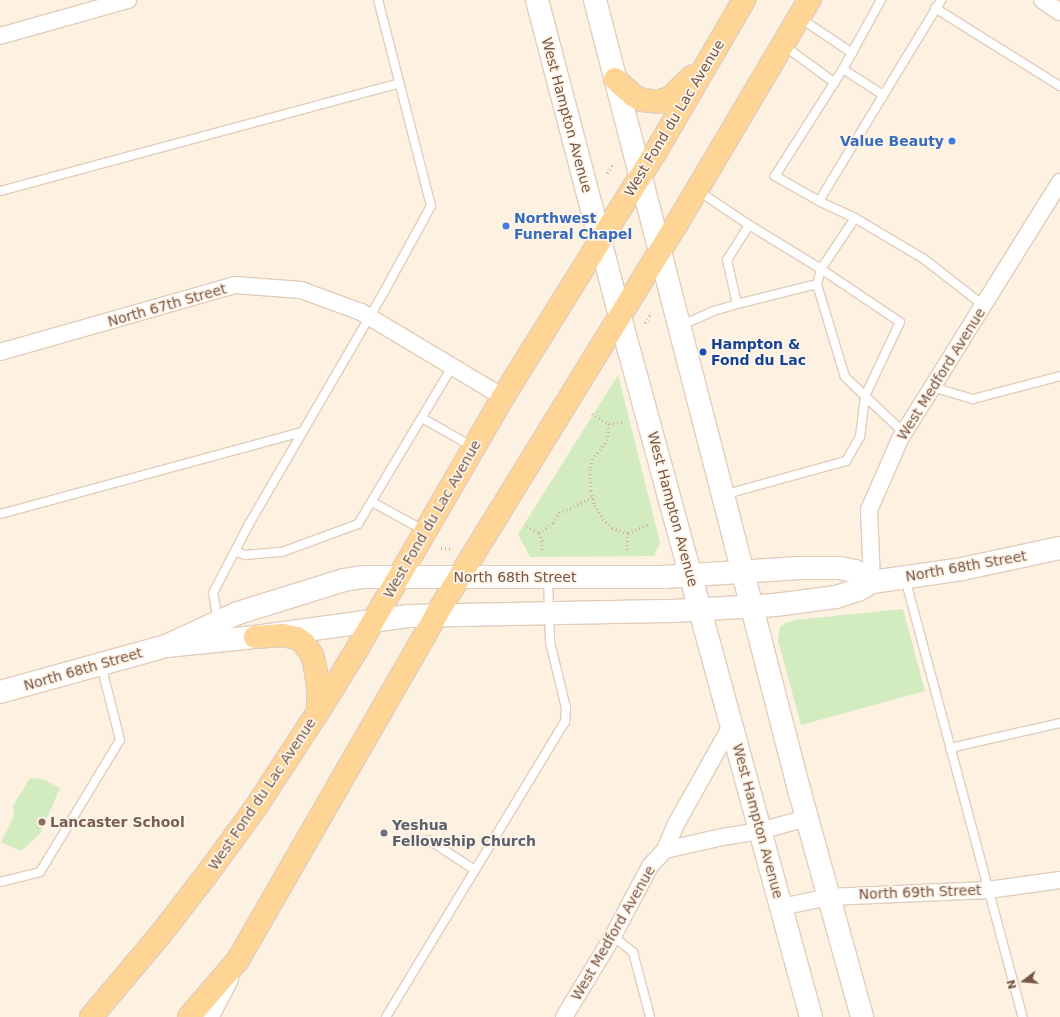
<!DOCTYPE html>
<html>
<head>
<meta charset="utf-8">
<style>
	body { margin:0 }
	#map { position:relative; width:1060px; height:1017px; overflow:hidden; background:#fdf1e1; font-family:"DejaVu Sans",sans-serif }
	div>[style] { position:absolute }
	.green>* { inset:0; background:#d2ebbf }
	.path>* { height:2.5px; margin-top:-1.25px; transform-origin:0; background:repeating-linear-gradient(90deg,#d9b19a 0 1px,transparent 0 4px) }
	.roads { filter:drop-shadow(1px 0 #e2cdbc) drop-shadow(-1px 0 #e2cdbc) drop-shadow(0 1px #e2cdbc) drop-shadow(0 -1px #e2cdbc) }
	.lane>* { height:8px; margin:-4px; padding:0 4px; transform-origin:4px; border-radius:4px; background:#fff }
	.street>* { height:16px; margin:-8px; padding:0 8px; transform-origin:8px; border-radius:8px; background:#fff }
	.secondary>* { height:22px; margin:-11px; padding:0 11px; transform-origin:11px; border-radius:11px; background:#fff }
	.primary>* { height:22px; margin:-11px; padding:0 11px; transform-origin:11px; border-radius:11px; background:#ffd596 }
	.dots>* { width:11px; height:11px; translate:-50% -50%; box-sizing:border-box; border:2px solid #fff5e8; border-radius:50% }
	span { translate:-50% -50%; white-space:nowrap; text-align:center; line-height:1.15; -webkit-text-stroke:3.5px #fff5e8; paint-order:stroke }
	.street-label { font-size:14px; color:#755647 }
	.shop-label { font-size:14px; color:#366cbe; font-weight:700 }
	.right { translate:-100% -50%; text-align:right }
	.left { translate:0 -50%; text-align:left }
	.transit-label { font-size:14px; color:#164399; font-weight:700 }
	.education-label { font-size:14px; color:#785e54; font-weight:700 }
	.worship-label { font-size:14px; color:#5b616d; font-weight:700 }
	.north { position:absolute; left:1004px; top:961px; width:40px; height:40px; -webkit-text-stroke:3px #fff5e8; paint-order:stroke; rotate:254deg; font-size:11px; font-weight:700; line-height:16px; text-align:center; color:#755647 }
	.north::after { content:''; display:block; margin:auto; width:14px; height:18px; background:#755647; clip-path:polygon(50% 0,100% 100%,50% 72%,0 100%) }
</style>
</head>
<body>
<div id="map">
	<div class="green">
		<div style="clip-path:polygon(618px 375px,660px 543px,654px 556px,530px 557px,518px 534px)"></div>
		<div style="clip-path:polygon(903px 609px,925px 691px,801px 725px,778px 640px,780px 627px,785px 623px,795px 620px)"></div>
		<div style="clip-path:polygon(30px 778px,43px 779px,60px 788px,40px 834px,21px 851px,1px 842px,14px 816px,13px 806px)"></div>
	</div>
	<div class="path">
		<div style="left:607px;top:173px;width:11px;rotate:-56deg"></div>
		<div style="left:645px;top:323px;width:12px;rotate:-59deg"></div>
		<div style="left:592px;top:414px;width:20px;rotate:30deg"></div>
		<div style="left:609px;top:424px;width:14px;rotate:-8deg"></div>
		<div style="left:609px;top:424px;width:16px;rotate:94deg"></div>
		<div style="left:608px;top:440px;width:24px;rotate:128deg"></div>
		<div style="left:593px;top:459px;width:11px;rotate:105deg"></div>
		<div style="left:590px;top:470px;width:21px;rotate:87deg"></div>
		<div style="left:591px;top:491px;width:15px;rotate:74deg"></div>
		<div style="left:595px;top:505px;width:16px;rotate:60deg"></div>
		<div style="left:603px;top:519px;width:13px;rotate:45deg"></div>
		<div style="left:612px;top:528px;width:17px;rotate:17deg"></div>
		<div style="left:628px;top:533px;width:19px;rotate:93deg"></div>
		<div style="left:527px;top:526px;width:14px;rotate:30deg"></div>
		<div style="left:539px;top:533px;width:9px;rotate:69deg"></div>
		<div style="left:542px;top:541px;width:10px;rotate:90deg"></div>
		<div style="left:539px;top:533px;width:17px;rotate:-36deg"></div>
		<div style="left:553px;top:523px;width:12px;rotate:-59deg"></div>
		<div style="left:559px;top:513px;width:38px;rotate:-25deg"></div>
		<div style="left:628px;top:533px;width:24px;rotate:-24deg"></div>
		<div style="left:441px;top:548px;width:11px;rotate:5deg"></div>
	</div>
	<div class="roads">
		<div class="lane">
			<div style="left:935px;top:8px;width:147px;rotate:32deg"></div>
			<div style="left:800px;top:18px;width:63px;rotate:33.9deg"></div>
			<div style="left:783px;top:45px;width:64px;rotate:36.2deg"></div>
			<div style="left:843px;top:69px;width:48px;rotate:33deg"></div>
			<div style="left:697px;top:190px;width:63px;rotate:33.9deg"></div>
			<div style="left:0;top:191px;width:413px;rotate:-15.1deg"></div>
			<div style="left:819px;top:201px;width:235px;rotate:-58.7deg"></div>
			<div style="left:855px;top:218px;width:80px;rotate:30.7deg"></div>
			<div style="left:924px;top:259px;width:75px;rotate:37.9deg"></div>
			<div style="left:737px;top:304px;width:45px;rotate:-102.8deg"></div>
			<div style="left:727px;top:260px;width:41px;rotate:-57.8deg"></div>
			<div style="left:749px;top:225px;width:84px;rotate:31.4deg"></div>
			<div style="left:821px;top:269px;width:95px;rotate:33.9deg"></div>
			<div style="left:900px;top:322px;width:82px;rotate:115.3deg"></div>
			<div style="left:865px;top:396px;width:54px;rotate:43.5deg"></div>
			<div style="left:680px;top:326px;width:37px;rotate:-24deg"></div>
			<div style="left:714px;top:311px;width:24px;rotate:-17deg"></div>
			<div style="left:737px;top:304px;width:82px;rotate:-14deg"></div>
			<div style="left:932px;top:387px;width:43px;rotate:16.3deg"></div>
			<div style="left:973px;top:399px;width:90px;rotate:-14.8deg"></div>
			<div style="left:422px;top:418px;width:59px;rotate:29.6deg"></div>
			<div style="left:723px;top:495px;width:128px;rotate:-15.5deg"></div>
			<div style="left:846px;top:461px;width:28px;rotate:-60deg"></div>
			<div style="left:860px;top:437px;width:41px;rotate:-83deg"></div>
			<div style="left:865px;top:396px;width:28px;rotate:-136deg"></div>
			<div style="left:845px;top:377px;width:97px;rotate:-106.8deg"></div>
			<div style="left:817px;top:284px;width:16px;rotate:-75deg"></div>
			<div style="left:821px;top:269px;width:61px;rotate:-56.3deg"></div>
			<div style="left:855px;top:218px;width:40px;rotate:-155deg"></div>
			<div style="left:819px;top:201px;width:51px;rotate:-150.4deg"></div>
			<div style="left:775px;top:176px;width:127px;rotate:-57.6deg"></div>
			<div style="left:843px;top:69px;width:79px;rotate:-61.2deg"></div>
			<div style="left:372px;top:502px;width:60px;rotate:28.7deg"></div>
			<div style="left:0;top:514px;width:313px;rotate:-15.2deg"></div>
			<div style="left:235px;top:551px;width:11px;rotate:22deg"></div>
			<div style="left:245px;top:555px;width:37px;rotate:-5deg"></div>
			<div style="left:282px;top:552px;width:81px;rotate:-20.2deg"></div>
			<div style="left:358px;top:524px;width:183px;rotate:-59.1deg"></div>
			<div style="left:905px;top:578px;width:455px;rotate:75deg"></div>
			<div style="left:218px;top:621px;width:28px;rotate:-100deg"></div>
			<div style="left:213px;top:593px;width:78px;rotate:-62.4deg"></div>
			<div style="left:249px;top:524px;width:271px;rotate:-59.8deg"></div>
			<div style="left:385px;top:290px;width:96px;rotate:-61.3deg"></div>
			<div style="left:431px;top:206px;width:213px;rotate:-104.4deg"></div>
			<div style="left:950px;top:748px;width:113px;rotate:-12.8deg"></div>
			<div style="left:429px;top:840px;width:55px;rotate:33.1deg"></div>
			<div style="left:0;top:882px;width:41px;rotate:-14deg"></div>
			<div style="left:40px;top:872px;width:154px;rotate:-58.8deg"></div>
			<div style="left:120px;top:740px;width:77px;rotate:-104.2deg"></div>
			<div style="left:613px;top:936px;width:26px;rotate:39deg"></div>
			<div style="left:633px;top:952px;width:67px;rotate:75.3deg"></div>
			<div style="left:386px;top:1017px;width:345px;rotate:-58.8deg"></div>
			<div style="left:565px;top:722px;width:14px;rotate:-86deg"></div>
			<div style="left:566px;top:708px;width:68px;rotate:-103.6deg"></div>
			<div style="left:550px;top:642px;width:64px;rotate:-91.8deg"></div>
		</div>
		<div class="street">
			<div style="left:1042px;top:0;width:22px;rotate:34deg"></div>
			<div style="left:0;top:36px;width:133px;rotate:-15.7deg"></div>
			<div style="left:0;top:352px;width:244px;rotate:-15.9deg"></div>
			<div style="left:235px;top:285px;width:66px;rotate:4.3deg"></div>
			<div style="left:301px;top:290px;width:64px;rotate:20.1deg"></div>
			<div style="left:361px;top:312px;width:165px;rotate:30.9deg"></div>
			<div style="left:872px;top:582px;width:72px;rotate:-92.4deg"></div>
			<div style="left:869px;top:510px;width:77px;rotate:-66.4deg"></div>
			<div style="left:900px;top:439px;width:303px;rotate:-58.1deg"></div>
			<div style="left:665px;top:850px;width:58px;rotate:-12.8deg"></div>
			<div style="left:722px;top:837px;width:38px;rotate:-9deg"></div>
			<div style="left:760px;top:831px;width:49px;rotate:-15.5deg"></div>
			<div style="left:781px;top:907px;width:49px;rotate:-11.8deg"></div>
			<div style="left:829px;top:897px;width:159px;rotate:-2.5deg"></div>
			<div style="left:988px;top:890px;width:73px;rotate:-7.9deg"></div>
			<div style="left:564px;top:1017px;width:95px;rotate:-58.8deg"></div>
			<div style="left:613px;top:936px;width:79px;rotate:-62.1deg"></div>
			<div style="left:650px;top:866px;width:22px;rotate:-47deg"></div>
			<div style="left:665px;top:850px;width:28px;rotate:-67deg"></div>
			<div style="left:676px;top:824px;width:112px;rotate:-60.7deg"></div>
		</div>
		<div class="secondary">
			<div style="left:537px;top:0;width:362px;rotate:75.3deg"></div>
			<div style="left:629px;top:350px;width:691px;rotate:74.74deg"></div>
			<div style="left:595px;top:0;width:819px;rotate:75.51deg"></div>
			<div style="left:800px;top:793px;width:232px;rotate:74.5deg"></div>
			<div style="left:166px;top:646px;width:89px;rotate:-5.8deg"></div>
			<div style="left:255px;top:637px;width:154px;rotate:-7.8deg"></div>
			<div style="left:408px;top:616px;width:265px;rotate:-1.1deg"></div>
			<div style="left:673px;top:611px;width:102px;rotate:-3.4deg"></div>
			<div style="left:775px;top:605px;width:62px;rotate:-7.5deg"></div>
			<div style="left:836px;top:597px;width:23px;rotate:-18deg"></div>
			<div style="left:858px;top:590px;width:16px;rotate:-30deg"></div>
			<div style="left:872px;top:582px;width:91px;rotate:-8.2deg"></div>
			<div style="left:962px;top:569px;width:100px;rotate:-12.1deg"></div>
			<div style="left:0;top:692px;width:172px;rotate:-15.5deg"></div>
			<div style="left:166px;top:646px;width:79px;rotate:-24.6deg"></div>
			<div style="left:238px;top:613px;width:111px;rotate:-17.3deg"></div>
			<div style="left:344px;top:580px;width:18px;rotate:-9deg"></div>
			<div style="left:362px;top:577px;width:301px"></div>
			<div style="left:663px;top:577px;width:136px;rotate:-3.8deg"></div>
			<div style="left:799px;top:568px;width:40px"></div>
			<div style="left:839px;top:568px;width:16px;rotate:11deg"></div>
			<div style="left:855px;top:571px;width:20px;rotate:33deg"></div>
			<div style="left:207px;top:1017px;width:43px;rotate:-62.2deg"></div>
		</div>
		<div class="primary">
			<div style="left:615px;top:79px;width:25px;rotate:42deg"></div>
			<div style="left:634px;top:96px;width:9px;rotate:27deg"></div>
			<div style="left:642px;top:100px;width:16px;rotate:7deg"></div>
			<div style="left:658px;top:102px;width:14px;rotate:-21deg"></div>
			<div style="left:671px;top:97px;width:30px;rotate:-44deg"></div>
			<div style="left:255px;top:637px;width:28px;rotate:-4deg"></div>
			<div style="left:283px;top:635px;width:14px;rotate:12deg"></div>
			<div style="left:297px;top:638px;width:9px;rotate:36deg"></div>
			<div style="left:304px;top:643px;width:14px;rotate:56deg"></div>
			<div style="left:312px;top:655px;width:11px;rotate:75deg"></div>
			<div style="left:315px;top:666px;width:21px;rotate:82deg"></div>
			<div style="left:318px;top:687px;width:25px;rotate:90deg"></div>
			<div style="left:91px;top:1017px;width:107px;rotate:-49.9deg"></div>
			<div style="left:160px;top:935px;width:73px;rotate:-52.2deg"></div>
			<div style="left:205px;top:877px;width:87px;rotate:-53.9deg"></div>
			<div style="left:256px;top:807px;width:113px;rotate:-56.9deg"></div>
			<div style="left:318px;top:712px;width:74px;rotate:-58.2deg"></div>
			<div style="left:357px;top:649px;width:291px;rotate:-59.9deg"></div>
			<div style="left:503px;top:397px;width:287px;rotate:-58.1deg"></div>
			<div style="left:655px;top:153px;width:177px;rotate:-59.8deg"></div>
			<div style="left:189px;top:1017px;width:75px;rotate:-49.3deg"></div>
			<div style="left:238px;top:960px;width:398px;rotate:-60.1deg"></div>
			<div style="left:436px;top:615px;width:456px;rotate:-58.4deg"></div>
			<div style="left:675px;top:227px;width:264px;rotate:-59.4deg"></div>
		</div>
	</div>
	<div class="dots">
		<div style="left:952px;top:141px;background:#3f7fe0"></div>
		<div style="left:506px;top:226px;background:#3f7fe0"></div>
		<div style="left:703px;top:352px;background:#1a4fb4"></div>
		<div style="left:42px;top:822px;background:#8d6e63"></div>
		<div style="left:384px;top:833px;background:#6b7280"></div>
	</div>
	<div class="street-label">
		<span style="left:567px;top:115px;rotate:75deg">West Hampton Avenue</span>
		<span style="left:674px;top:118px;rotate:-59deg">West Fond du Lac Avenue</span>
		<span style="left:167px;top:305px;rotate:-16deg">North 67th Street</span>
		<span style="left:941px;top:374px;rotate:-58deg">West Medford Avenue</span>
		<span style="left:673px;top:509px;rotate:75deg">West Hampton Avenue</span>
		<span style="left:432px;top:519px;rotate:-60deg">West Fond du Lac Avenue</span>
		<span style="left:966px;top:566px;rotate:-10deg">North 68th Street</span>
		<span style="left:515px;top:577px">North 68th Street</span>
		<span style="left:83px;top:669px;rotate:-16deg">North 68th Street</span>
		<span style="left:262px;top:794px;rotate:-56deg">West Fond du Lac Avenue</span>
		<span style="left:758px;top:821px;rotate:75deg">West Hampton Avenue</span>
		<span style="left:920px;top:892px;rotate:-2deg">North 69th Street</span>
		<span style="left:613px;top:933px;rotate:-60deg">West Medford Avenue</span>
	</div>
	<div class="shop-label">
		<span class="right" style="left:944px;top:141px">Value Beauty</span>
		<span class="left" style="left:514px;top:226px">Northwest<br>Funeral Chapel</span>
	</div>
	<div class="transit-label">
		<span class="left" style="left:711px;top:352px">Hampton &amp;<br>Fond du Lac</span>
	</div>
	<div class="education-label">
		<span class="left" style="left:50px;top:822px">Lancaster School</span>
	</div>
	<div class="worship-label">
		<span class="left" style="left:392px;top:833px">Yeshua<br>Fellowship Church</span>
	</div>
	<div class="north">N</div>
</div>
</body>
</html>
